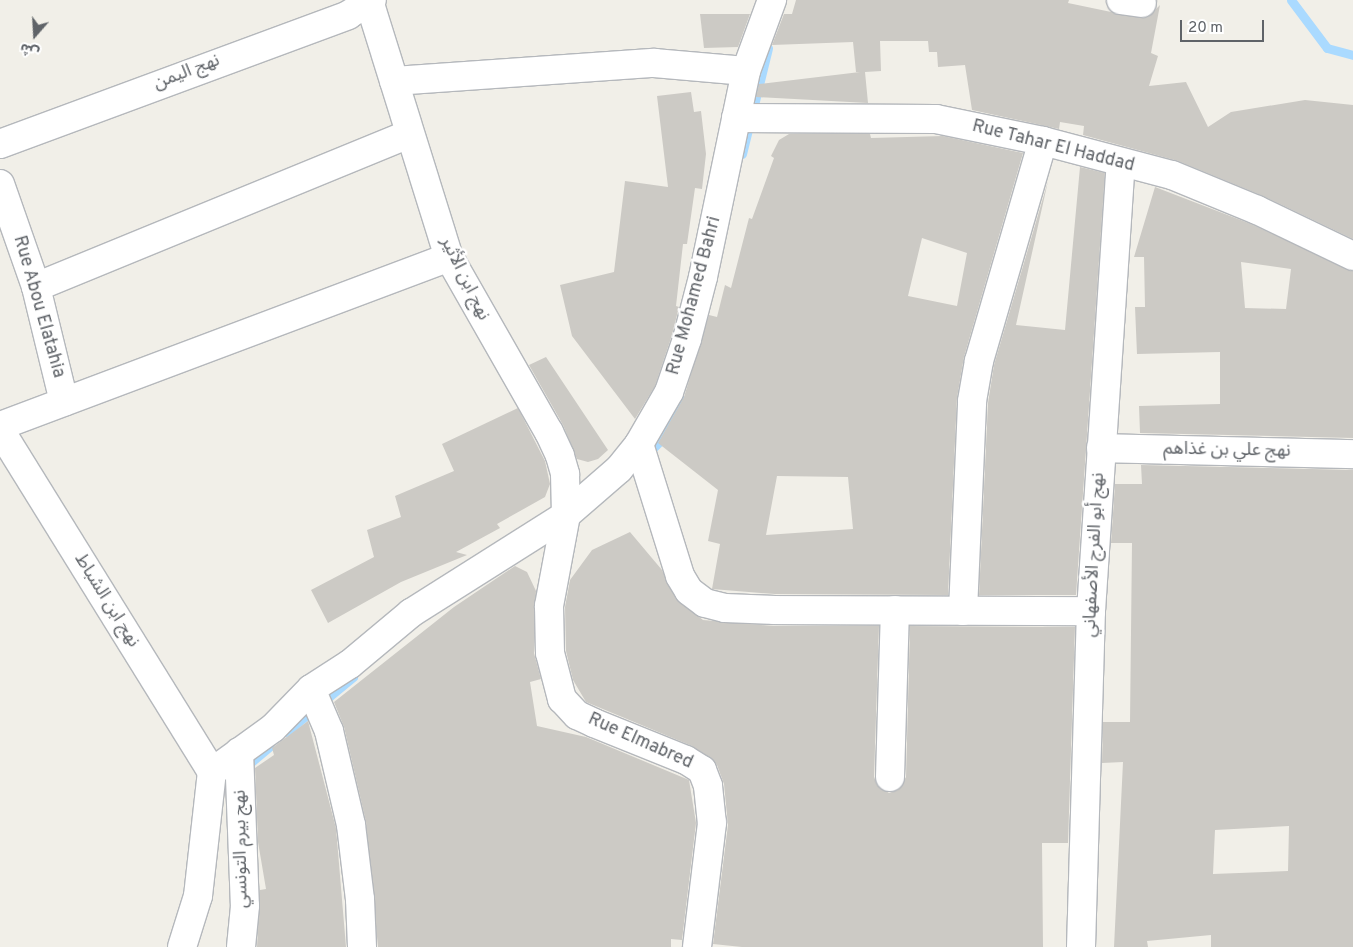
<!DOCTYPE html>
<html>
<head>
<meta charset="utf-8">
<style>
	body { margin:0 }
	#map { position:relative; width:1353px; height:947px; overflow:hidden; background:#f1efe8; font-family:Overpass,"Noto Sans Arabic",sans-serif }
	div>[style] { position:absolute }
	.stream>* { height:9px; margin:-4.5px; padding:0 4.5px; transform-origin:4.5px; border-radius:4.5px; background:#aadaff }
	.building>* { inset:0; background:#cccac5 }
	.roads { filter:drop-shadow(1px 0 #b5b8bc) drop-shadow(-1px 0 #b5b8bc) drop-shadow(0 1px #b5b8bc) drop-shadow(0 -1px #b5b8bc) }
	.minor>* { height:28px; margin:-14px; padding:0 14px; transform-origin:14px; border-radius:14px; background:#fff }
	.tertiary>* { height:28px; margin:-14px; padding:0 14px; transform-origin:14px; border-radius:14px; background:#fff }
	span { translate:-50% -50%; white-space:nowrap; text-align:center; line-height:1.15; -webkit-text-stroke:5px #fff; paint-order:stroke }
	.street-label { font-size:18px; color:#5f6368 }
	.north { position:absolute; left:10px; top:10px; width:50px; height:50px; -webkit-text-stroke:4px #fff; paint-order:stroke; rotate:199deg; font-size:14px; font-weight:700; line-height:20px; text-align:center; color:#5f6368 }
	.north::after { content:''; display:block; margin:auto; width:18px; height:22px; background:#5f6368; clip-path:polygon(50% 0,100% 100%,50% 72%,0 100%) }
	.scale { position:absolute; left:1180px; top:20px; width:84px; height:22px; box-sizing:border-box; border:2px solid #5f6368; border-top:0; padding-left:6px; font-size:15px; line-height:18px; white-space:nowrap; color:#5f6368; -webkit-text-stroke:4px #fff; paint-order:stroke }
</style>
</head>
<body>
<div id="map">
	<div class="stream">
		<div style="left:1291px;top:0;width:60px;rotate:53.1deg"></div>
		<div style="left:1327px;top:48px;width:27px;rotate:15deg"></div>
		<div style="left:742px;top:154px;width:109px;rotate:-76.2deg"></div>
		<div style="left:646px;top:455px;width:30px;rotate:-45deg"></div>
		<div style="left:667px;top:434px;width:39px;rotate:-71deg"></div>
		<div style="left:286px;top:732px;width:87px;rotate:-39.4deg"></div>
		<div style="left:244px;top:768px;width:33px;rotate:-40deg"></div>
	</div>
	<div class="building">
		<div style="clip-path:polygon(796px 0,1069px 0,1068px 3px,1140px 18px,1148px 17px,1160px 5px,1151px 53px,1158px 56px,1149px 86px,1186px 82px,1208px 127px,1231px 112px,1305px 100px,1353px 105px,1353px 239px,1263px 196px,1178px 161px,1083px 135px,1084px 126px,1060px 122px,1059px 129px,972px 110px,965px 65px,938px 67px,937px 52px,929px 52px,928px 41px,880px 41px,881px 71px,865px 72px,868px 103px,756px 97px,759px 84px,860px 72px,856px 72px,853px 42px,772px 45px,784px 14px,792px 14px)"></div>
		<div style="clip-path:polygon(700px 14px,750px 14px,738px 47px,704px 48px)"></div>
		<div style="clip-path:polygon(691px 92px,694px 112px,701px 111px,706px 154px,702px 189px,695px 188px,687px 244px,683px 244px,676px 306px,679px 307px,672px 335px,655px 386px,635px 419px,572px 336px,560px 285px,614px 272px,625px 181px,668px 187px,657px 96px)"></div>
		<div style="clip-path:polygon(evenodd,789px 134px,870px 134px,871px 138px,943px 136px,1023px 153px,964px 357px,957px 398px,948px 595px,775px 594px,712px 589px,720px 544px,708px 541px,718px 490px,658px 443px,684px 397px,709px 315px,717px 317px,725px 285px,731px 288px,749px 218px,752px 219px,774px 158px,771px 156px,779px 140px,789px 134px,922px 238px,967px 253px,957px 306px,908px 296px,922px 238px,789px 134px,777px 476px,848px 477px,853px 529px,766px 535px,777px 476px)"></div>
		<div style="clip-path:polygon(1080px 167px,1105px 173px,1076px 595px,979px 595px,988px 403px,994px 365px,1048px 181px,1016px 325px,1065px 330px)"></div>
		<div style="clip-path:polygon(evenodd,1155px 187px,1251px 224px,1353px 271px,1353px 438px,1140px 433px,1139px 406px,1220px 404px,1220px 352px,1137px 354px,1135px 307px,1145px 307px,1144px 257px,1134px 257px,1155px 187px,1241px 262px,1291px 269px,1286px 309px,1245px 308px,1241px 262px)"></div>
		<div style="clip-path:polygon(546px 357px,608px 450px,598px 459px,588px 462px,577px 459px,563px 425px,529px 365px)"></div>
		<div style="clip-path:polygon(518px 408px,545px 461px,550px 484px,545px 497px,497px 524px,500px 528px,456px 552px,467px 555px,401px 582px,328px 623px,311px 590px,374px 557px,367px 530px,401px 517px,395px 496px,454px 471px,442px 444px)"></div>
		<div style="clip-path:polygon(evenodd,1141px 465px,1353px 470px,1353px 947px,1211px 947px,1211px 935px,1147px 941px,1148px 947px,1114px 947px,1123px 762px,1102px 763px,1103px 722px,1130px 722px,1132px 543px,1111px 543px,1115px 484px,1142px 484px,1141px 465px,1289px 826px,1288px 871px,1213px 874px,1215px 830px,1289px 826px)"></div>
		<div style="clip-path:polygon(630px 532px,662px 570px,676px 599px,703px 620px,774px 626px,879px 626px,874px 777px,877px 785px,889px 793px,898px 790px,906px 777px,910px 626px,1075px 627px,1068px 843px,1042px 843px,1043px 947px,742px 947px,713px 944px,728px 825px,724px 784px,717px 765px,692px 746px,586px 702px,573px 680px,566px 651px,565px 607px,570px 580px,592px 550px)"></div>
		<div style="clip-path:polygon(515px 566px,527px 572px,536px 591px,534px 653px,541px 679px,530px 682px,537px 726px,586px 737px,689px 780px,696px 823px,682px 940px,671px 939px,671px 947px,378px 947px,366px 822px,344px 727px,334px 702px,454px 607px)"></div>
		<div style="clip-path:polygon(308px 721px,336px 828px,346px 947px,257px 947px,260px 890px,266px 889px,258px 842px,255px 768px,274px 755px,272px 748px)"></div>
	</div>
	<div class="roads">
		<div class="minor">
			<div style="left:1121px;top:0;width:21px;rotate:8deg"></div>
			<div style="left:370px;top:4px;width:265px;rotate:72.7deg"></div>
			<div style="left:449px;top:257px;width:202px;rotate:60.3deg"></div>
			<div style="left:549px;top:432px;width:26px;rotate:65deg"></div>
			<div style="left:560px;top:456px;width:19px;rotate:74deg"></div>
			<div style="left:565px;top:474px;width:41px;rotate:88.6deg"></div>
			<div style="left:566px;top:515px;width:93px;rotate:100.6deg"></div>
			<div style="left:549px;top:606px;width:47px;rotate:88.8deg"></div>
			<div style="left:550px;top:653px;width:48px;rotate:75.4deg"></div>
			<div style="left:562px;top:699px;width:22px;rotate:47deg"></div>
			<div style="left:577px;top:715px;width:19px;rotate:25deg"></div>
			<div style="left:594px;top:723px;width:99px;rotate:21.9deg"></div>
			<div style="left:686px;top:760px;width:19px;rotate:32deg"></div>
			<div style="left:702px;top:770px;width:17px;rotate:69deg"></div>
			<div style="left:708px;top:786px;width:37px;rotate:84deg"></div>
			<div style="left:712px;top:823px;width:125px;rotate:96.9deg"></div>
			<div style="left:394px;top:81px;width:261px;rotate:-4deg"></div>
			<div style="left:654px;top:63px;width:92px;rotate:5deg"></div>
			<div style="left:736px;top:118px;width:200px;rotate:0.3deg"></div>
			<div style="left:936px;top:119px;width:109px;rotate:11.6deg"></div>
			<div style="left:1043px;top:141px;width:133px;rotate:14.8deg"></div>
			<div style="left:1172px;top:175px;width:92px;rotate:22.4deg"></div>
			<div style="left:1257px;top:210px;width:106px;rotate:25.6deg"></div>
			<div style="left:0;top:184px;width:109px;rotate:70.7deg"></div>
			<div style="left:36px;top:287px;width:118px;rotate:76.3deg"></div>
			<div style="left:36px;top:287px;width:403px;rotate:-22.3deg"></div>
			<div style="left:0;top:426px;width:480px;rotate:-20.6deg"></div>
			<div style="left:0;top:430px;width:402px;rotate:58.2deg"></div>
			<div style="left:639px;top:444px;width:138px;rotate:72.7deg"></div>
			<div style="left:680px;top:576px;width:17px;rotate:59deg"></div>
			<div style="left:689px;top:591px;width:20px;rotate:37deg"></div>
			<div style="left:705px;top:603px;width:21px;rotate:14deg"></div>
			<div style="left:725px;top:608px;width:50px;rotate:2.3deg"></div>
			<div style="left:775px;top:610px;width:316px;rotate:0.2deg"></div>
			<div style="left:1101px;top:448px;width:252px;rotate:1.4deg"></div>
			<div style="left:963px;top:611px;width:210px;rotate:-87.5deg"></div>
			<div style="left:972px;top:401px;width:41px;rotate:-80.1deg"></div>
			<div style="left:979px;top:361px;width:229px;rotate:-73.8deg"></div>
			<div style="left:311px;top:689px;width:46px;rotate:66.8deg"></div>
			<div style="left:329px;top:731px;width:97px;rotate:76.8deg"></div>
			<div style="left:351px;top:825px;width:75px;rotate:83.1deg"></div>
			<div style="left:360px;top:899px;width:48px;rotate:87.6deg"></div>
			<div style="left:239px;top:752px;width:154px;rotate:87.8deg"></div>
			<div style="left:245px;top:906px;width:41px;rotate:95.6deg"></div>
			<div style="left:212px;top:772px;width:75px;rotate:-35.8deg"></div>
			<div style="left:273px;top:728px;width:54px;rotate:-45.7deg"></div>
			<div style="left:311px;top:689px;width:46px;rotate:-32.7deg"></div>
			<div style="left:350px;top:664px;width:80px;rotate:-39.9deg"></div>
			<div style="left:411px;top:613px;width:183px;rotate:-32.3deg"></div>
			<div style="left:566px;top:515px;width:70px;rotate:-41deg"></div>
			<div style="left:619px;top:469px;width:32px;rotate:-51deg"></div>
			<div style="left:639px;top:444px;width:60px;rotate:-60deg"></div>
			<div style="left:669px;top:392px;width:56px;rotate:-71.2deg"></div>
			<div style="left:687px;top:339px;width:64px;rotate:-75.5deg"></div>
			<div style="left:703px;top:277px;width:210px;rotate:-78.2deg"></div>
			<div style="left:746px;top:71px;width:76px;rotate:-69.9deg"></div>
			<div style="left:890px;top:777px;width:167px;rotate:-88.3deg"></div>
			<div style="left:182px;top:947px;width:53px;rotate:-72.6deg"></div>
			<div style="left:198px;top:896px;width:125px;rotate:-83.6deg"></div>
			<div style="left:1081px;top:947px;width:336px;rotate:-88.3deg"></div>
			<div style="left:1091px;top:611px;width:449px;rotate:-86.2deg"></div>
		</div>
		<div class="tertiary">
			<div style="left:0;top:144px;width:371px;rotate:-20.3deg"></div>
			<div style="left:348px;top:15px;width:28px;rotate:-32deg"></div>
		</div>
	</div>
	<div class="street-label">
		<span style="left:187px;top:73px;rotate:-21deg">نهج اليمن</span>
		<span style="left:1053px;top:147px;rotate:14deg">Rue Tahar El Haddad</span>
		<span style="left:464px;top:279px;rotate:64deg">نهج ابن الأثير</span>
		<span style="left:695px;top:296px;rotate:-75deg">Rue Mohamed Bahri</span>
		<span style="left:38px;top:307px;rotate:74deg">Rue Abou Elatahia</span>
		<span style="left:1227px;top:451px;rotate:1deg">نهج علي بن غذاهم</span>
		<span style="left:1095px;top:555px;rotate:-87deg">نهج أبو الفرج الأصفهاني</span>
		<span style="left:106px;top:601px;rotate:58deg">نهج ابن الشباط</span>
		<span style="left:640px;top:742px;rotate:24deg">Rue Elmabred</span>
		<span style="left:242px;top:849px;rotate:-91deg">نهج بيرم التونسي</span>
	</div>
	<div class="north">ش</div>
	<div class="scale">20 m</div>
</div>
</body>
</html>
